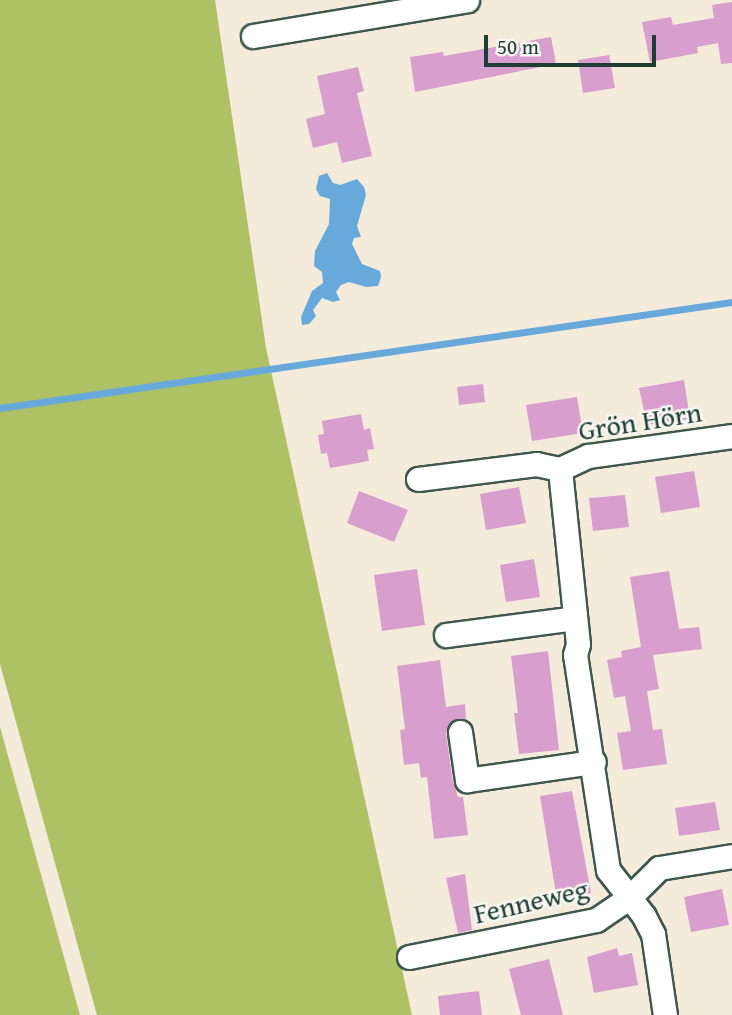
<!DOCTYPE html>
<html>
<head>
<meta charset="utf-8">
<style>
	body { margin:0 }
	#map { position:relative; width:732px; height:1015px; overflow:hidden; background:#f5ebdb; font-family:"Gentium Book Plus",serif }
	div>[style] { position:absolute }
	.green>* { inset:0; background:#aec265 }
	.water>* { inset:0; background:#67a9db }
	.stream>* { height:7px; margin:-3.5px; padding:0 3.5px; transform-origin:3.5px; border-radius:3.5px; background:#67a9db }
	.building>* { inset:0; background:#d89ece }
	.roads { filter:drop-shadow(2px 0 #3f574d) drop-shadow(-2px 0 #3f574d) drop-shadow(0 2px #3f574d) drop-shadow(0 -2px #3f574d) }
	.minor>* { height:23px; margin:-11.5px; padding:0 11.5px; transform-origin:11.5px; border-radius:11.5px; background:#fff }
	span { translate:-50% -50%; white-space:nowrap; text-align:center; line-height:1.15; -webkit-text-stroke:5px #f6f6f2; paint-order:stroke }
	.street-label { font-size:28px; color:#1f3d34 }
	.scale { position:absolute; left:484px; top:35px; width:172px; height:32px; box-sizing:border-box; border:4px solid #1f3d34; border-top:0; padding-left:9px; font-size:21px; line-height:24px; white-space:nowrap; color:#1f3d34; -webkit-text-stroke:5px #f6f6f2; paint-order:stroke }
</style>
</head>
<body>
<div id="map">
	<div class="green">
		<div style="clip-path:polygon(0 0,215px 0,266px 348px,412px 1015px,97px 1015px,0 664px)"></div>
		<div style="clip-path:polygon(0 727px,80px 1015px,0 1015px)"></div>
	</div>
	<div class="water">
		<div style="clip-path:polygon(327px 173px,333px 183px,340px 185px,357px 179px,364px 187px,366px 195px,357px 226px,361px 237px,354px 238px,352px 244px,362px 264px,380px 271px,381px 277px,378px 286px,366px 287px,349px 282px,341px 285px,336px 292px,340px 300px,333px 302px,322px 298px,313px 310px,316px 316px,309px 324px,302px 325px,301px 317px,312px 291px,323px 283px,322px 272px,314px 266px,315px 251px,329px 224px,330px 199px,320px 196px,316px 189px,319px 176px)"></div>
	</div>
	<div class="stream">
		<div style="left:0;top:408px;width:740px;rotate:-8.24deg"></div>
	</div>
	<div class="building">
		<div style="clip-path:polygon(732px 2px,732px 63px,721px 64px,718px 43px,697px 47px,698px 53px,650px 62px,642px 22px,671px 17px,673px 25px,714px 18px,712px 5px)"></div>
		<div style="clip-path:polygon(551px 37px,556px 64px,415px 92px,410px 57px,443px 52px,444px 56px)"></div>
		<div style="clip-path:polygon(609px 55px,615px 88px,583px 93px,578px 60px)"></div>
		<div style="clip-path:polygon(358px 67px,364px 91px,357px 93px,372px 156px,342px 163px,337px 142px,313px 148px,306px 119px,325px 114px,317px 76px)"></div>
		<div style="clip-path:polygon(684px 380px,690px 419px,647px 425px,639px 388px)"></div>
		<div style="clip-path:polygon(483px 384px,485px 402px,459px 405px,457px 387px)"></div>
		<div style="clip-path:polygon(577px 397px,583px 433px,532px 441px,526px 405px)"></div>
		<div style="clip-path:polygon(361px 414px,364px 430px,370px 428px,374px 449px,367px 450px,369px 461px,330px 468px,327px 453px,321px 454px,318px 435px,324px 434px,322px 421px)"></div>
		<div style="clip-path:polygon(694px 471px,700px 507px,661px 513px,655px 477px)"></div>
		<div style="clip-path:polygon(519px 487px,526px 523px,486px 530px,480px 494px)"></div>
		<div style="clip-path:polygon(359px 491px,408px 510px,394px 542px,347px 523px)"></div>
		<div style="clip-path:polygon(625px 495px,629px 527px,593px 531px,589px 498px)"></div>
		<div style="clip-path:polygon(534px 559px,540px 597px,506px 602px,500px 565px)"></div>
		<div style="clip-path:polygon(417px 569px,425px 625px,382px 631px,374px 575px)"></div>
		<div style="clip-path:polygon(669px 571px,679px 629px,699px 627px,702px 649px,653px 655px,659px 689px,647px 691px,653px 730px,662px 729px,667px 764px,623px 770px,617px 733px,631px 731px,625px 696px,614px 698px,607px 660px,622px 657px,621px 651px,641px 647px,630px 577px)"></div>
		<div style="clip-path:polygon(548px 651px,559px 750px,519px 754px,514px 713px,518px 713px,511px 656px)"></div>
		<div style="clip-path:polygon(440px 660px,446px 707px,465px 704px,466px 720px,452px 721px,446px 734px,453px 782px,458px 797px,463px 797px,468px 835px,434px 839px,427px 777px,421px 778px,419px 763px,404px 765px,400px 730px,405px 729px,397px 666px)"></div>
		<div style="clip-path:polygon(572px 791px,591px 893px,557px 900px,540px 796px)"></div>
		<div style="clip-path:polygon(715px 802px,720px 830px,679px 836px,675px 808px)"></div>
		<div style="clip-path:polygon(465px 874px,472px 930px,458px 933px,446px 878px)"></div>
		<div style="clip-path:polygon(722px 889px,729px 925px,691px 932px,684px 897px)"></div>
		<div style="clip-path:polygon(617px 948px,619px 956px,632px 953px,638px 985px,594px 993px,587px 957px)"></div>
		<div style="clip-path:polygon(549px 959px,563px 1015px,521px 1015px,509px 969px)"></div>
		<div style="clip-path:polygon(479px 991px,482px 1015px,440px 1015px,438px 996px)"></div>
	</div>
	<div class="roads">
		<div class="minor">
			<div style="left:253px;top:36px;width:217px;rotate:-9.5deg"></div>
			<div style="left:418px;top:479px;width:119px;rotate:-7.2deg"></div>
			<div style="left:536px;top:464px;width:25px;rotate:12deg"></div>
			<div style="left:446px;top:635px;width:130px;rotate:-7.5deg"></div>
			<div style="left:460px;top:732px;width:49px;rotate:81.7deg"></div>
			<div style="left:467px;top:780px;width:128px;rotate:-8.1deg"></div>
			<div style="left:409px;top:957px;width:191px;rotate:-11.2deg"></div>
			<div style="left:596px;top:920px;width:41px;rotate:-34.1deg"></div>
			<div style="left:630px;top:897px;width:41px;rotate:-45deg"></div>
			<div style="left:659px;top:868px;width:74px;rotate:-9.3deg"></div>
			<div style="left:665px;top:1015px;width:82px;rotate:-98.4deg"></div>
			<div style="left:653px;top:934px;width:20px;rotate:-117deg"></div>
			<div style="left:644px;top:916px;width:58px;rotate:-128deg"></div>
			<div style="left:608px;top:870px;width:218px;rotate:-98.7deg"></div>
			<div style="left:575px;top:655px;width:11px;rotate:-75deg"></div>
			<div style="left:578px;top:644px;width:176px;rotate:-95.9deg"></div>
			<div style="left:560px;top:469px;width:31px;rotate:-25deg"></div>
			<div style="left:588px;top:456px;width:145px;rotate:-7.9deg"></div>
		</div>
	</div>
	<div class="street-label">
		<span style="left:640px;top:421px;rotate:-9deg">Grön Hörn</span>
		<span style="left:531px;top:901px;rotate:-13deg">Fenneweg</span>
	</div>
	<div class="scale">50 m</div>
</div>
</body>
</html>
